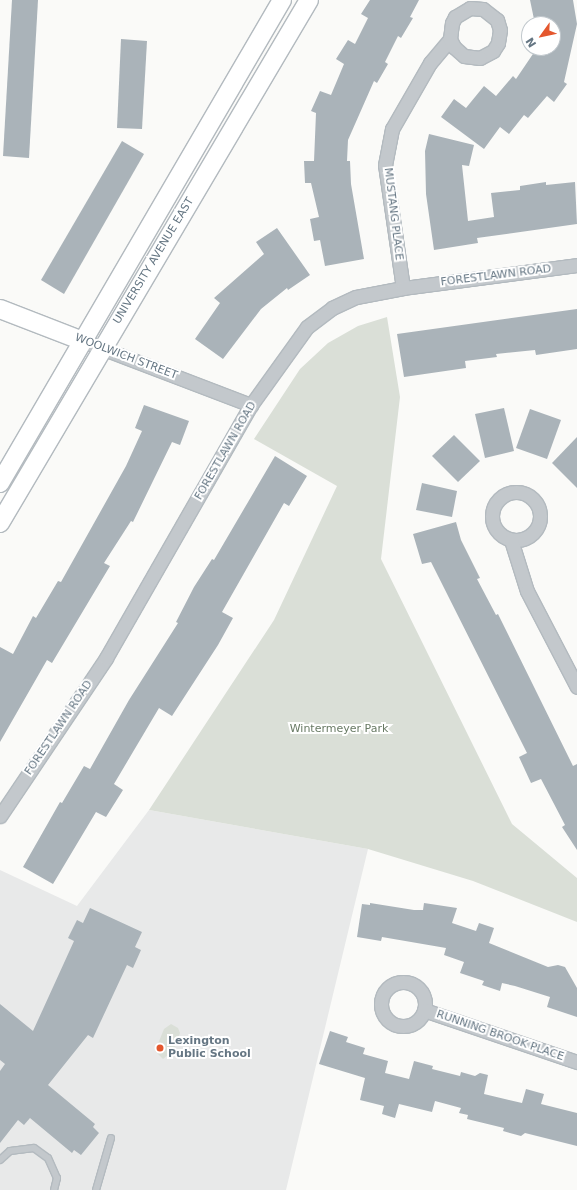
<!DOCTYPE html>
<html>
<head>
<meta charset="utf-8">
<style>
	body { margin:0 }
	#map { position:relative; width:577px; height:1190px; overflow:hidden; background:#fafaf8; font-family:"DejaVu Sans",sans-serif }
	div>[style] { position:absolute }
	.built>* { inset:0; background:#e8e9e9 }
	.green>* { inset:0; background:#dadfd7 }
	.building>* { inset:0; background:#aab3b9 }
	.roads { filter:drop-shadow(1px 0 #b3babf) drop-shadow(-1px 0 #b3babf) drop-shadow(0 1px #b3babf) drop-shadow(0 -1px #b3babf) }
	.lane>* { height:6px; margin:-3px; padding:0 3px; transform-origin:3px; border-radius:3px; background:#c3c8cc }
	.street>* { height:13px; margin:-6.5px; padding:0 6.5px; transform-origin:6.5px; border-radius:6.5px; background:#c3c8cc }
	.street>.ring { margin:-6.5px; padding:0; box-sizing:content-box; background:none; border:13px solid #c3c8cc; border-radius:50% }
	.secondary>* { height:18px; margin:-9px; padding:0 9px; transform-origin:9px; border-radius:9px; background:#fff }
	.dots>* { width:11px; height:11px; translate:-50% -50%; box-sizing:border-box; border:2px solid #fff; border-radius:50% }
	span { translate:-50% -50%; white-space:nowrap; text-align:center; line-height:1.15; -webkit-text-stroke:4px #fff; paint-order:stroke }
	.street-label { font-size:11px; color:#657683 }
	.park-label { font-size:11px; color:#687a64 }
	.poi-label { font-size:11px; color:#657683; font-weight:700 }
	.left { translate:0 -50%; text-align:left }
	.north { position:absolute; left:521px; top:16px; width:40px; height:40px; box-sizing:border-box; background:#fff; border:1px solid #c1c8cd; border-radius:50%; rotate:237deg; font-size:11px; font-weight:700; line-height:16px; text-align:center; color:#657683 }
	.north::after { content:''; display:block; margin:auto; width:14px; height:18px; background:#e4572e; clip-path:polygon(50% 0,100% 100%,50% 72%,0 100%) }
</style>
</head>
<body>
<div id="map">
	<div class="built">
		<div style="clip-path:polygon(149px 810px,368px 849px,286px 1190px,0 1190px,0 870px,77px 906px)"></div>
	</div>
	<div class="green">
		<div style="clip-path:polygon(387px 317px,400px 397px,381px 559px,512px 824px,577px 878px,577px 922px,473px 881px,368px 849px,149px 810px,274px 620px,337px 486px,254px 439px,300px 369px,328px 343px,358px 326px)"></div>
		<div style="clip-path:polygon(171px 1024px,178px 1028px,180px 1033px,174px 1050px,163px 1059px,155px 1051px,164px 1029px)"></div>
	</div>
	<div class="building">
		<div style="clip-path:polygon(12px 0,38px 0,29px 158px,3px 156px)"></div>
		<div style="clip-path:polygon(370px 0,419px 0,410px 17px,413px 18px,401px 38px,398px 36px,385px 62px,388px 64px,377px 83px,374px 81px,348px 140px,347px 161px,350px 161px,351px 184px,364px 259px,325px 266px,320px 240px,314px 241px,310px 219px,319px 217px,311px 183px,305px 183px,304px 161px,314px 161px,316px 113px,311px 111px,320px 91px,331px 95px,344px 64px,336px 59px,348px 40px,355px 44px,368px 18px,361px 14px)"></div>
		<div style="clip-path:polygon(530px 0,573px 0,577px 24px,564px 82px,567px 84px,554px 102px,547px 96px,528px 118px,524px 115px,509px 134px,500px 127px,484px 149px,441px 117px,454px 99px,466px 108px,484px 86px,496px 96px,513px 76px,516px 79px,537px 48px,553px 48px,553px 24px,535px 24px)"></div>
		<div style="clip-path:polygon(121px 39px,147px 41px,142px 129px,117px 128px)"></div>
		<div style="clip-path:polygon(429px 134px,474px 145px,469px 166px,462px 165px,468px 221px,494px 217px,491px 193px,520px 190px,520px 186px,546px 182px,546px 185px,575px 182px,577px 224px,477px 238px,478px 243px,434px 250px,426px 194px,425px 151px)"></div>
		<div style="clip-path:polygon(122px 141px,144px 154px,64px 294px,41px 280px)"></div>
		<div style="clip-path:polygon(277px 228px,310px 275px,288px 290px,287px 288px,261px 309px,223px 359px,195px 339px,220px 303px,214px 298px,264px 254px,256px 242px)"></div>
		<div style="clip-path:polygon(577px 309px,577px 349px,536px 355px,535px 350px,496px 354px,497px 357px,465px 361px,466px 368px,404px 377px,397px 334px)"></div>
		<div style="clip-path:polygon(144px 405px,189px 421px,180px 445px,172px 442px,133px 522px,131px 521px,104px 563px,110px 566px,92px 596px,52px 663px,47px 660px,0 742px,0 647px,13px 654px,33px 616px,36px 618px,58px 581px,61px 582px,126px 466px,142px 431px,135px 428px)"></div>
		<div style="clip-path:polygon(504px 408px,514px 451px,485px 458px,475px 414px)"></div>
		<div style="clip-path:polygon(530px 409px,561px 420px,547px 459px,516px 448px)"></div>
		<div style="clip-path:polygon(454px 435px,480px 461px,458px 482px,432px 456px)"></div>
		<div style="clip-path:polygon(577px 437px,577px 488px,552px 463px)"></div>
		<div style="clip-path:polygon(275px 456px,307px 476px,289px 506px,284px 503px,222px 612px,233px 618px,218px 645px,172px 716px,159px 708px,114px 784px,123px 790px,106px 817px,96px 812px,53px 884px,23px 867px,60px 802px,62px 803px,84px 766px,90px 769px,129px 700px,178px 623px,176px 622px,194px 587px,212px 559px,214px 560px)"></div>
		<div style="clip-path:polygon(422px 483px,457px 491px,452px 517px,416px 510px)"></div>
		<div style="clip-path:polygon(456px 522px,461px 540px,480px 578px,477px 579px,496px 615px,498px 614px,573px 766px,577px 764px,577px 850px,562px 827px,565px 825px,541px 779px,531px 783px,519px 757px,527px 753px,431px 562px,422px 564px,413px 534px)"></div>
		<div style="clip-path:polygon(370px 903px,414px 910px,423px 910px,424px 903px,457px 908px,452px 923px,476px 931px,479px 923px,494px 928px,489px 943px,548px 967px,558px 965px,565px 967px,577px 988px,577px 1017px,547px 1007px,550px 997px,515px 986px,502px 983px,500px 991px,482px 985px,484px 981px,460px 973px,464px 962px,444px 955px,446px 948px,382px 937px,381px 941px,357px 937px,362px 904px,370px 905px)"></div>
		<div style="clip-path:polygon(90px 908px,142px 932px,135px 947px,141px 950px,133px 968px,127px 965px,93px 1038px,88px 1035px,48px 1085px,95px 1124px,93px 1127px,99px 1133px,81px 1155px,74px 1150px,72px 1153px,30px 1118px,24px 1125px,18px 1120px,0 1143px,0 1071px,5px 1064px,0 1060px,0 1004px,33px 1031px,74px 941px,68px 938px,77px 920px,83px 923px)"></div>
		<div style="clip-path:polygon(330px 1031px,348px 1037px,346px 1042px,365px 1048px,363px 1054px,388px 1061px,385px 1073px,409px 1079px,414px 1061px,433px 1066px,432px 1069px,460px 1076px,461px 1072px,475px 1076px,480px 1073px,488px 1075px,484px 1094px,522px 1103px,526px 1089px,544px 1094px,541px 1104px,577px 1113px,577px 1146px,525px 1133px,521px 1136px,503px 1131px,504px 1128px,467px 1119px,468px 1115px,459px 1113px,461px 1108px,435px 1101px,432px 1112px,399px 1104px,395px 1118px,382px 1114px,384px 1106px,360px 1100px,365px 1078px,319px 1064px)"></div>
	</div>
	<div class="roads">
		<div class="lane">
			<div style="left:0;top:1160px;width:13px;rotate:-42deg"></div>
			<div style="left:10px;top:1151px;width:24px;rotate:-7deg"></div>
			<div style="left:34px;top:1148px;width:17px;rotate:36deg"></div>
			<div style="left:48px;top:1158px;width:22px;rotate:66deg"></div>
			<div style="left:57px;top:1178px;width:12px;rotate:104deg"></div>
			<div style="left:96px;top:1190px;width:54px;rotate:-73.9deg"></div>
		</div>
		<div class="street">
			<div style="left:403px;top:288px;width:124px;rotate:-98.3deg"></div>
			<div style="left:385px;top:165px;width:37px;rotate:-79deg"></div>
			<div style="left:392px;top:129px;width:76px;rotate:-60.1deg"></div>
			<div style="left:430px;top:63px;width:31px;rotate:-50deg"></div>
			<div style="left:450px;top:39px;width:16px;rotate:-83deg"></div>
			<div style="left:452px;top:23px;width:7px;rotate:-63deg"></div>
			<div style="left:455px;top:17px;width:17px;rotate:-31deg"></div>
			<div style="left:470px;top:8px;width:13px;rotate:4deg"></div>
			<div style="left:483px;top:9px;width:18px;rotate:38deg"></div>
			<div style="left:497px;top:20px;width:10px;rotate:73deg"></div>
			<div style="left:500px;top:30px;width:13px;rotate:99deg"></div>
			<div style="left:498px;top:43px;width:9px;rotate:122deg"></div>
			<div style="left:493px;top:51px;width:15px;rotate:152deg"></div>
			<div style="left:480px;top:58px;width:16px;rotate:-173deg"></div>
			<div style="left:464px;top:56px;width:13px;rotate:-138deg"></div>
			<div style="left:454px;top:47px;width:9px;rotate:-117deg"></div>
			<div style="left:83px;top:341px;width:180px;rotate:20.9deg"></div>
			<div class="ring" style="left:492px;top:492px;width:35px;height:35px"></div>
			<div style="left:511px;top:540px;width:53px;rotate:72.6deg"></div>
			<div style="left:527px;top:591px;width:108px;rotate:62.5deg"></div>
			<div style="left:0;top:816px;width:190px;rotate:-56.1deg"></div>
			<div style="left:106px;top:658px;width:292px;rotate:-60.2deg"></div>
			<div style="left:251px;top:405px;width:96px;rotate:-54.3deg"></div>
			<div style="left:307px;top:327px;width:31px;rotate:-37deg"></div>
			<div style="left:332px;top:308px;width:26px;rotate:-25deg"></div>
			<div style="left:356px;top:297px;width:48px;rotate:-10.8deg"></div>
			<div style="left:403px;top:288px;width:176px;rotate:-7.5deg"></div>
			<div class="ring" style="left:381px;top:982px;width:31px;height:31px"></div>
			<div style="left:424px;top:1010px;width:162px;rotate:18.8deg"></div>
		</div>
		<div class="secondary">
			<div style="left:0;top:309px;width:89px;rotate:21.1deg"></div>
			<div style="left:0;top:483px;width:559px;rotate:-59.72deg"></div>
			<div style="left:0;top:523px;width:607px;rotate:-59.42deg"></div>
		</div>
	</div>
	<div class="dots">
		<div style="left:160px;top:1048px;background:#e4572e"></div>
	</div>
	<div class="street-label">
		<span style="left:393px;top:214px;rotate:83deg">MUSTANG PLACE</span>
		<span style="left:154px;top:261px;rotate:-59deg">UNIVERSITY AVENUE EAST</span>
		<span style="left:496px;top:276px;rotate:-7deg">FORESTLAWN ROAD</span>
		<span style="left:126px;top:357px;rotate:21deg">WOOLWICH STREET</span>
		<span style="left:226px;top:451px;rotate:-60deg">FORESTLAWN ROAD</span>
		<span style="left:59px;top:728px;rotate:-56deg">FORESTLAWN ROAD</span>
		<span style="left:500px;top:1036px;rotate:19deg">RUNNING BROOK PLACE</span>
	</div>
	<div class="park-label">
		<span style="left:339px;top:729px">Wintermeyer Park</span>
	</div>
	<div class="poi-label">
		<span class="left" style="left:168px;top:1048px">Lexington<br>Public School</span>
	</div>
	<div class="north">N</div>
</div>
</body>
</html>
